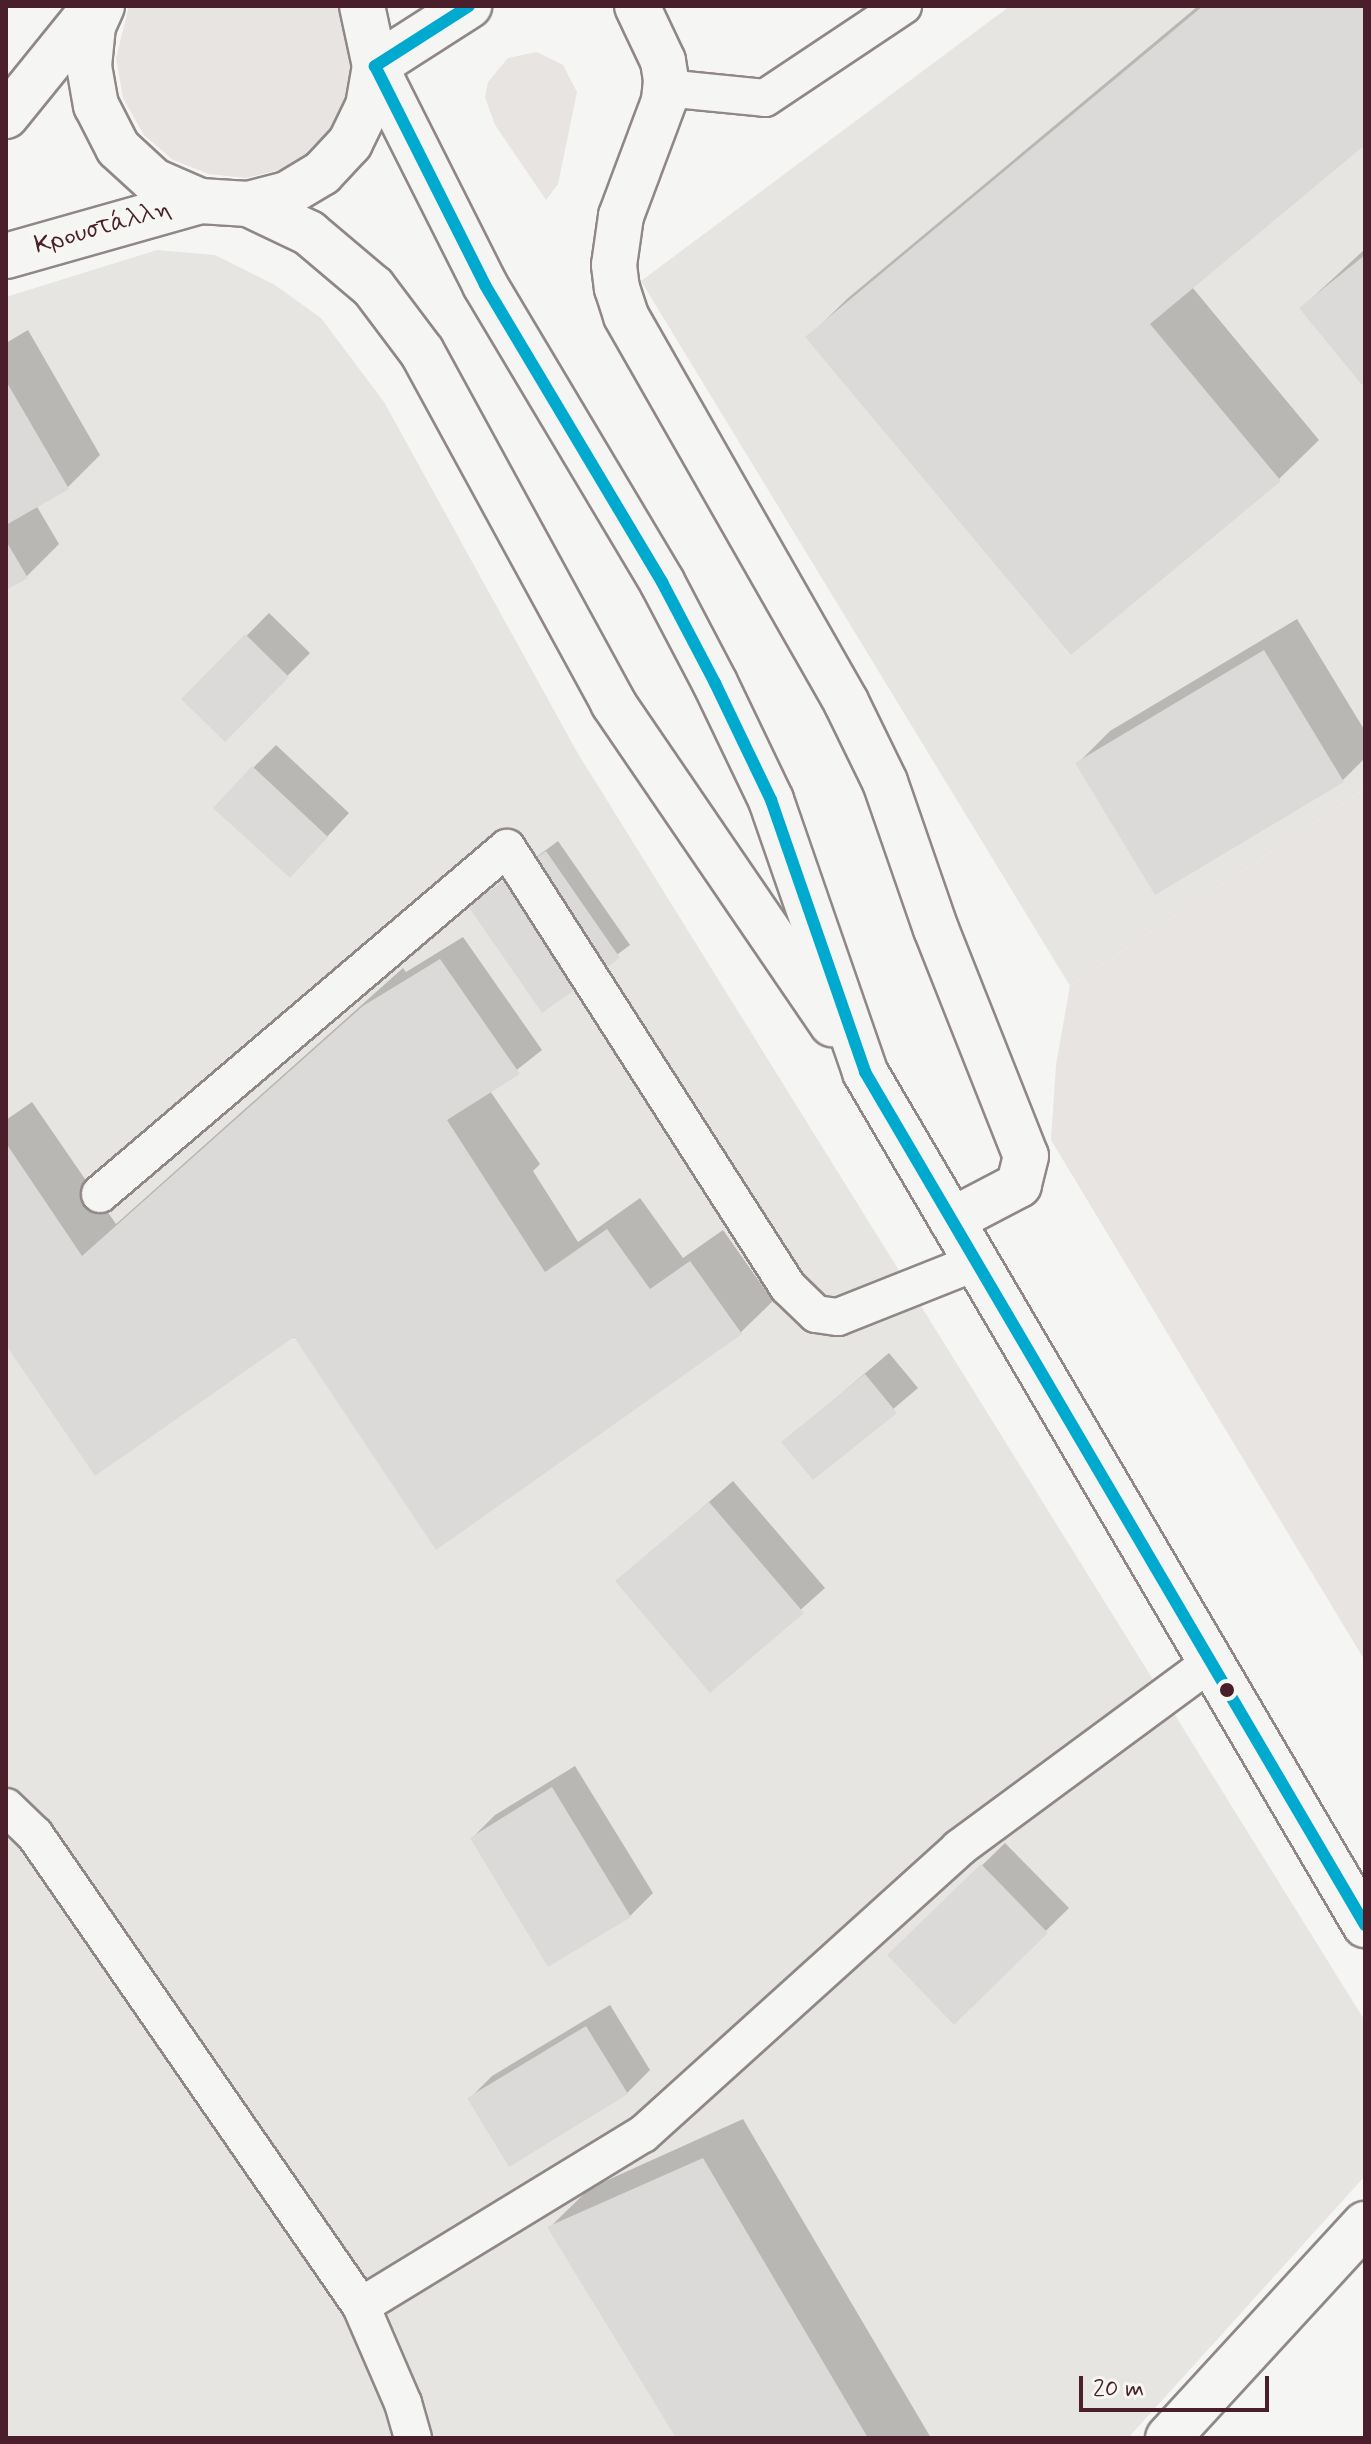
<!DOCTYPE html>
<html>
<head>
<meta charset="utf-8">
<style>
	body { margin:0 }
	#map { position:relative; width:1371px; height:2444px; overflow:hidden; background:#f5f5f3; font-family:Mynerve,sans-serif }
	div>[style] { position:absolute }
	.built>* { inset:0; background:#e7e5e2 }
	.green>* { inset:0; background:#e8e4e2 }
	.shadow>* { inset:0; background:#0003 }
	.building>* { inset:0; background:#dcdad9 }
	.roads { filter:drop-shadow(2px 0 #8f8788) drop-shadow(-2px 0 #8f8788) drop-shadow(0 2px #8f8788) drop-shadow(0 -2px #8f8788) }
	.service>* { height:36px; margin:-18px; padding:0 18px; transform-origin:18px; border-radius:18px; background:#f5f5f3 }
	.minor>* { height:44px; margin:-22px; padding:0 22px; transform-origin:22px; border-radius:22px; background:#f5f5f3 }
	.tertiary>* { height:44px; margin:-22px; padding:0 22px; transform-origin:22px; border-radius:22px; background:#f5f5f3 }
	.bus-1>* { height:12px; margin:-6px; padding:0 6px; transform-origin:6px; border-radius:6px; background:#00a9ce }
	.dots>* { width:22px; height:22px; translate:-50% -50%; box-sizing:border-box; border:4px solid #f6f6f2; border-radius:50% }
	span { translate:-50% -50%; white-space:nowrap; text-align:center; line-height:1.15; -webkit-text-stroke:8px #f6f6f2; paint-order:stroke }
	.street-label { font-size:26px; color:#4a1f2b }
	.frame { position:absolute; inset:0; border:8px solid #4a1f2b; pointer-events:none }
	.scale { position:absolute; left:1079px; top:2376px; width:190px; height:36px; box-sizing:border-box; border:4px solid #4a1f2b; border-top:0; padding-left:10px; font-size:24px; line-height:28px; white-space:nowrap; color:#4a1f2b; -webkit-text-stroke:6px #f6f6f2; paint-order:stroke }
</style>
</head>
<body>
<div id="map">
	<div class="built">
		<div style="clip-path:polygon(1010px 6px,1365px 6px,1365px 789px,1070px 986px,641px 281px)"></div>
		<div style="clip-path:polygon(157px 250px,215px 255px,275px 285px,321px 318px,384px 402px,577px 752px,1365px 2021px,1365px 2176px,1128px 2438px,6px 2438px,6px 297px)"></div>
	</div>
	<div class="green">
		<div style="clip-path:polygon(129px 6px,346px 6px,355px 84px,341px 119px,316px 149px,283px 169px,246px 178px,209px 174px,173px 160px,144px 135px,123px 98px,116px 58px)"></div>
		<div style="clip-path:polygon(537px 52px,563px 65px,577px 92px,558px 184px,546px 200px,495px 125px,485px 97px,488px 82px,508px 58px)"></div>
		<div style="clip-path:polygon(1365px 789px,1365px 1661px,1051px 1140px,1056px 1065px,1070px 986px)"></div>
	</div>
	<div class="shadow">
		<div style="clip-path:polygon(1198px 6px,1365px 6px,1365px 142px,1192px 287px,1319px 440px,1279px 479px,808px 337px,848px 298px)"></div>
		<div style="clip-path:polygon(1365px 249px,1365px 381px,1301px 308px)"></div>
		<div style="clip-path:polygon(28px 330px,100px 455px,68px 487px,36px 505px,59px 544px,27px 576px,6px 588px,6px 343px)"></div>
		<div style="clip-path:polygon(269px 613px,310px 653px,225px 739px,184px 699px)"></div>
		<div style="clip-path:polygon(1297px 619px,1365px 731px,1365px 758px,1343px 780px,1078px 763px,1110px 731px)"></div>
		<div style="clip-path:polygon(276px 745px,349px 813px,312px 853px,253px 768px)"></div>
		<div style="clip-path:polygon(558px 841px,630px 945px,543px 1010px,471px 906px)"></div>
		<div style="clip-path:polygon(463px 937px,542px 1050px,490px 1091px,540px 1164px,533px 1171px,578px 1242px,640px 1198px,683px 1258px,723px 1230px,773px 1301px,740px 1333px,6px 1341px,6px 1120px,32px 1102px,116px 1224px,403px 968px,406px 972px)"></div>
		<div style="clip-path:polygon(889px 1353px,918px 1388px,813px 1477px,784px 1442px)"></div>
		<div style="clip-path:polygon(733px 1481px,825px 1588px,711px 1690px,618px 1581px)"></div>
		<div style="clip-path:polygon(575px 1766px,653px 1893px,630px 1916px,472px 1838px,495px 1815px)"></div>
		<div style="clip-path:polygon(1005px 1843px,1069px 1908px,954px 2022px,890px 1955px)"></div>
		<div style="clip-path:polygon(610px 2005px,650px 2070px,627px 2093px,469px 2099px,492px 2076px)"></div>
		<div style="clip-path:polygon(743px 2119px,931px 2438px,678px 2438px,550px 2227px,590px 2188px)"></div>
	</div>
	<div class="building">
		<div style="clip-path:polygon(1203px 6px,1365px 6px,1365px 145px,1150px 324px,1281px 481px,1071px 655px,805px 337px)"></div>
		<div style="clip-path:polygon(1365px 255px,1365px 383px,1362px 385px,1299px 308px)"></div>
		<div style="clip-path:polygon(6px 381px,69px 489px,6px 525px)"></div>
		<div style="clip-path:polygon(6px 541px,28px 578px,6px 590px)"></div>
		<div style="clip-path:polygon(245px 634px,289px 677px,225px 742px,181px 699px)"></div>
		<div style="clip-path:polygon(1264px 650px,1344px 782px,1155px 895px,1075px 763px)"></div>
		<div style="clip-path:polygon(252px 766px,328px 837px,290px 878px,213px 808px)"></div>
		<div style="clip-path:polygon(546px 851px,620px 958px,542px 1013px,468px 906px)"></div>
		<div style="clip-path:polygon(440px 959px,520px 1074px,447px 1120px,545px 1272px,607px 1229px,650px 1289px,690px 1261px,742px 1334px,436px 1550px,294px 1337px,95px 1476px,6px 1345px,6px 1143px,82px 1256px,363px 1006px)"></div>
		<div style="clip-path:polygon(865px 1374px,897px 1413px,813px 1480px,781px 1442px)"></div>
		<div style="clip-path:polygon(709px 1502px,804px 1613px,710px 1693px,615px 1581px)"></div>
		<div style="clip-path:polygon(552px 1787px,631px 1917px,548px 1967px,470px 1838px)"></div>
		<div style="clip-path:polygon(981px 1864px,1048px 1933px,954px 2025px,887px 1955px)"></div>
		<div style="clip-path:polygon(586px 2026px,628px 2094px,509px 2167px,467px 2098px)"></div>
		<div style="clip-path:polygon(703px 2158px,868px 2438px,676px 2438px,547px 2227px)"></div>
	</div>
	<div class="roads">
		<div class="service">
			<div style="left:665px;top:88px;width:100px;rotate:5.7deg"></div>
			<div style="left:765px;top:98px;width:166px;rotate:-33.7deg"></div>
			<div style="left:100px;top:1194px;width:534px;rotate:-40.37deg"></div>
			<div style="left:507px;top:848px;width:521px;rotate:57.38deg"></div>
			<div style="left:788px;top:1287px;width:39px;rotate:44deg"></div>
			<div style="left:816px;top:1314px;width:22px;rotate:8deg"></div>
			<div style="left:838px;top:1317px;width:149px;rotate:-21.7deg"></div>
			<div style="left:6px;top:1807px;width:40px;rotate:44deg"></div>
			<div style="left:35px;top:1835px;width:573px;rotate:55.31deg"></div>
			<div style="left:361px;top:2306px;width:106px;rotate:66.6deg"></div>
			<div style="left:403px;top:2403px;width:36px;rotate:74deg"></div>
			<div style="left:361px;top:2306px;width:330px;rotate:-31.4deg"></div>
			<div style="left:643px;top:2134px;width:426px;rotate:-42.1deg"></div>
			<div style="left:959px;top:1848px;width:313px;rotate:-36.4deg"></div>
		</div>
		<div class="minor">
			<div style="left:637px;top:6px;width:61px;rotate:64.7deg"></div>
			<div style="left:663px;top:61px;width:20px;rotate:81deg"></div>
			<div style="left:666px;top:81px;width:20px;rotate:96deg"></div>
			<div style="left:664px;top:101px;width:123px;rotate:110.5deg"></div>
			<div style="left:621px;top:216px;width:49px;rotate:98.1deg"></div>
			<div style="left:614px;top:265px;width:23px;rotate:83deg"></div>
			<div style="left:617px;top:288px;width:29px;rotate:72deg"></div>
			<div style="left:626px;top:316px;width:444px;rotate:60.3deg"></div>
			<div style="left:846px;top:702px;width:89px;rotate:64deg"></div>
			<div style="left:885px;top:782px;width:156px;rotate:70.9deg"></div>
			<div style="left:936px;top:929px;width:244px;rotate:68.4deg"></div>
			<div style="left:1026px;top:1156px;width:30px;rotate:104deg"></div>
			<div style="left:1019px;top:1185px;width:76px;rotate:152.4deg"></div>
			<div style="left:375px;top:66px;width:112px;rotate:-32.6deg"></div>
			<div style="left:1168px;top:2438px;width:291px;rotate:-47.4deg"></div>
		</div>
		<div class="tertiary">
			<div style="left:102px;top:6px;width:22px;rotate:114deg"></div>
			<div style="left:93px;top:26px;width:40px;rotate:95.7deg"></div>
			<div style="left:89px;top:66px;width:40px;rotate:80deg"></div>
			<div style="left:96px;top:105px;width:48px;rotate:62.9deg"></div>
			<div style="left:118px;top:148px;width:49px;rotate:42.5deg"></div>
			<div style="left:154px;top:181px;width:50px;rotate:23.5deg"></div>
			<div style="left:200px;top:201px;width:48px;rotate:3.6deg"></div>
			<div style="left:248px;top:204px;width:40px;rotate:-14.4deg"></div>
			<div style="left:287px;top:194px;width:41px;rotate:-31deg"></div>
			<div style="left:322px;top:173px;width:41px;rotate:-47deg"></div>
			<div style="left:350px;top:143px;width:41px;rotate:-64.1deg"></div>
			<div style="left:368px;top:106px;width:41px;rotate:-80.1deg"></div>
			<div style="left:375px;top:66px;width:61px;rotate:-102.2deg"></div>
			<div style="left:375px;top:66px;width:245px;rotate:63.3deg"></div>
			<div style="left:485px;top:285px;width:346px;rotate:59.2deg"></div>
			<div style="left:662px;top:582px;width:114px;rotate:62.3deg"></div>
			<div style="left:715px;top:683px;width:130px;rotate:64.4deg"></div>
			<div style="left:771px;top:800px;width:288px;rotate:70.9deg"></div>
			<div style="left:865px;top:1072px;width:989px;rotate:59.62deg"></div>
			<div style="left:6px;top:116px;width:141px;rotate:-51deg"></div>
			<div style="left:248px;top:204px;width:68px;rotate:25.4deg"></div>
			<div style="left:309px;top:233px;width:84px;rotate:40.2deg"></div>
			<div style="left:373px;top:287px;width:81px;rotate:53deg"></div>
			<div style="left:422px;top:352px;width:400px;rotate:61.4deg"></div>
			<div style="left:613px;top:703px;width:389px;rotate:55.7deg"></div>
			<div style="left:6px;top:256px;width:202px;rotate:-15.8deg"></div>
		</div>
	</div>
	<div class="bus-1">
		<div style="left:469px;top:6px;width:112px;rotate:147.4deg"></div>
		<div style="left:375px;top:66px;width:245px;rotate:63.3deg"></div>
		<div style="left:485px;top:285px;width:346px;rotate:59.2deg"></div>
		<div style="left:662px;top:582px;width:114px;rotate:62.3deg"></div>
		<div style="left:715px;top:683px;width:130px;rotate:64.4deg"></div>
		<div style="left:771px;top:800px;width:288px;rotate:70.9deg"></div>
		<div style="left:865px;top:1072px;width:989px;rotate:59.62deg"></div>
	</div>
	<div class="dots">
		<div style="left:1227px;top:1690px;background:#4a1f2b"></div>
	</div>
	<div class="street-label">
		<span style="left:103px;top:228px;rotate:-16deg">Κρουστάλλη</span>
	</div>
	<div class="frame"></div>
	<div class="scale">20 m</div>
</div>
</body>
</html>
